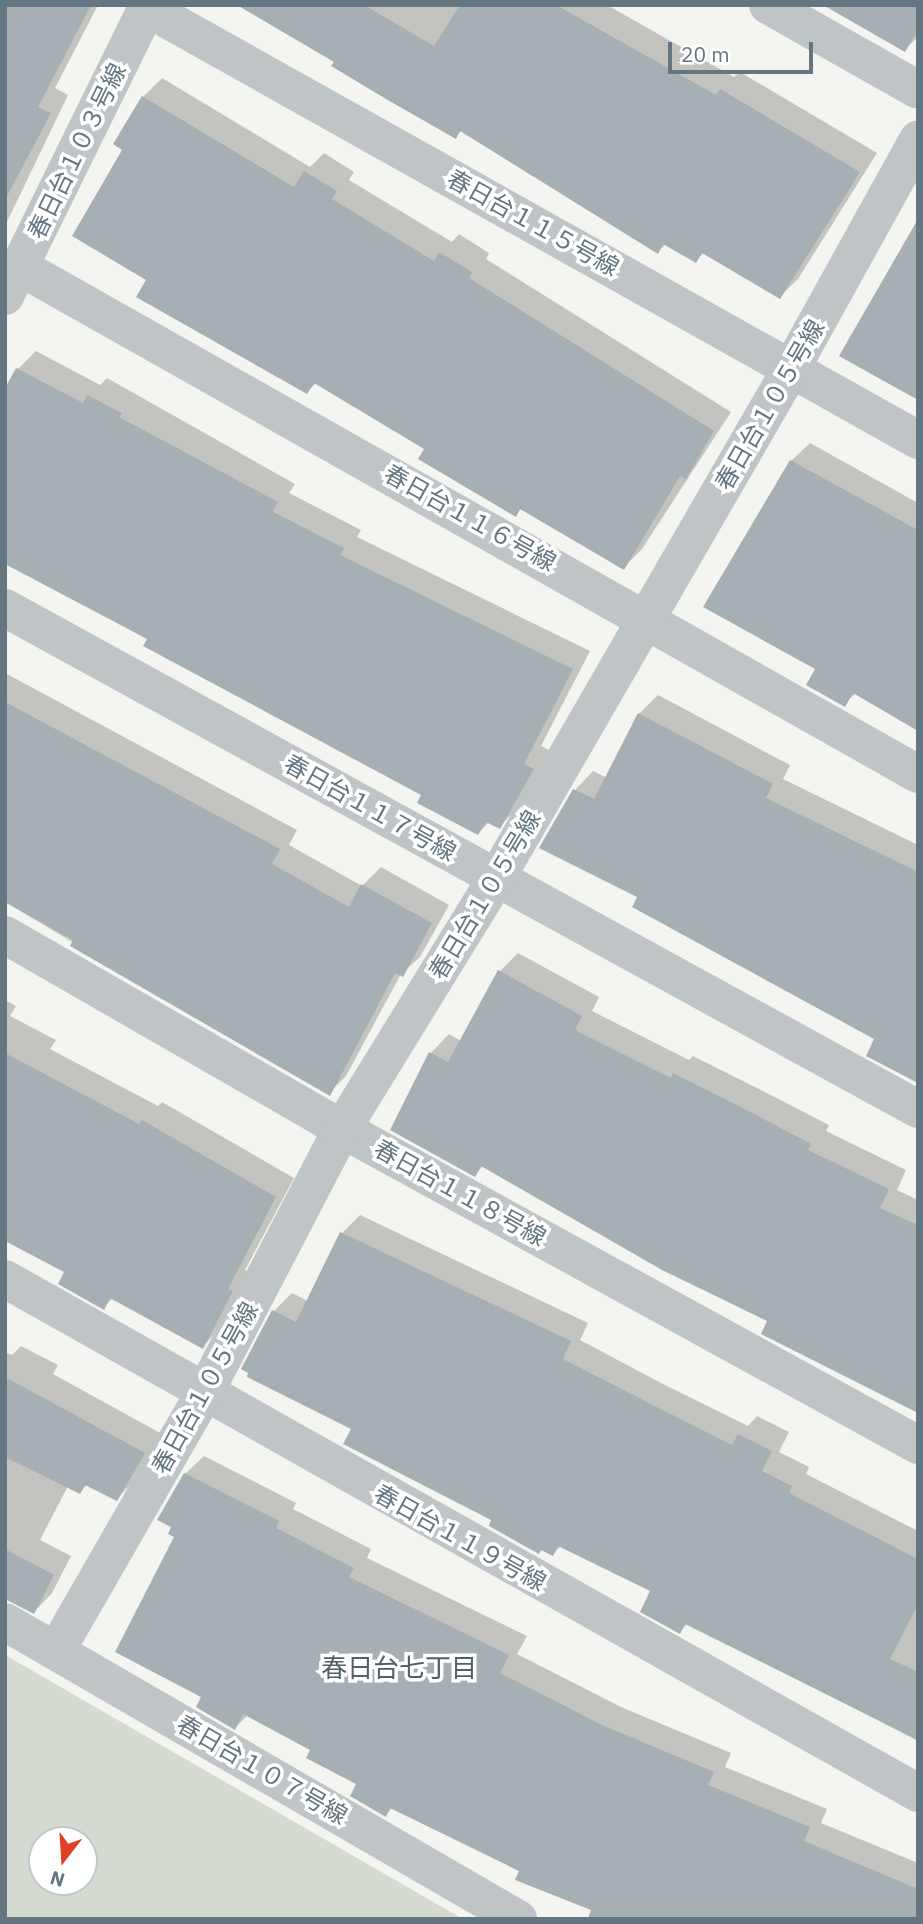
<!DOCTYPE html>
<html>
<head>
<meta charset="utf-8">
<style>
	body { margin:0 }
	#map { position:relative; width:923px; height:1924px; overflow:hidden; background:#f4f4f0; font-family:"IBM Plex Sans","Noto Sans JP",sans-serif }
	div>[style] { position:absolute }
	.green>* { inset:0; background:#d6dbd1 }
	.shadow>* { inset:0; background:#0003 }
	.building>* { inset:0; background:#a6afb3 }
	.minor>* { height:38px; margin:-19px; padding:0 19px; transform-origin:19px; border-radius:19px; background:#bfc4c6 }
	span { translate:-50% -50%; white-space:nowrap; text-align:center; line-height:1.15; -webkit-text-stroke:7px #fff; paint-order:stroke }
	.street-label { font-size:24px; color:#647681 }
	.neighbourhood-label { font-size:26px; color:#515f66 }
	.frame { position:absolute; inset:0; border:7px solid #647681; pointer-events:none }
	.north { position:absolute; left:28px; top:1826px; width:70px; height:70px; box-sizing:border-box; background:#fff; border:2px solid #c1c8cd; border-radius:50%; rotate:197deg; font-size:19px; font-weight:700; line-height:28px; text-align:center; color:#647681 }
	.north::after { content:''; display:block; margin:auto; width:24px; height:32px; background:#df4025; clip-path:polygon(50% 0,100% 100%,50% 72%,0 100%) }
	.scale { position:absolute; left:668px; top:42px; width:145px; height:32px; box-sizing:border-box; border:4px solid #647681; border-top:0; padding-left:9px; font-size:21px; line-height:24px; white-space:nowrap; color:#647681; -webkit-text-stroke:5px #fff; paint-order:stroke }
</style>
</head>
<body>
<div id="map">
	<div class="green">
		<div style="clip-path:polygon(evenodd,5px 1655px,463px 1919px,5px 1919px,5px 1655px,42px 1840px,84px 1840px,84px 1882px,42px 1882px,42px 1840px)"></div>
	</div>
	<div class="shadow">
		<div style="clip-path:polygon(5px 5px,98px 5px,55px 88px,68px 95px,5px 226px)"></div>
		<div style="clip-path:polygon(245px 5px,607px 5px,734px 77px,740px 72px,877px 153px,798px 279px,779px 297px,704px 252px,696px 261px,666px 244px,658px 252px,462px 130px,455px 137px)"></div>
		<div style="clip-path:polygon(918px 5px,918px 37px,904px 50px)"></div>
		<div style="clip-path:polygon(162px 78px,310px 167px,324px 153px,354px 172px,349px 180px,452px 242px,459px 234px,489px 253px,486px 259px,731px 412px,642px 549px,623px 568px,522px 508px,515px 515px,426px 448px,317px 382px,307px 392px,149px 279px,124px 149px,116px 144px,143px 97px)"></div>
		<div style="clip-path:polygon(36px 351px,100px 385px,107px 378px,295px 484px,289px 493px,361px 530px,357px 537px,590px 651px,541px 746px,551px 751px,517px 809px,499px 827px,489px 822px,478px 833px,423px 794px,149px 638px,18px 369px)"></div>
		<div style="clip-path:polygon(810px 443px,918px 503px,918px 728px,856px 693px,844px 704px,817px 668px,791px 461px)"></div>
		<div style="clip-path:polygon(5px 673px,297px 830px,289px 845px,362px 886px,381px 867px,449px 905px,420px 957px,401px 974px,346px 1076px,328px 1094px,5px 902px)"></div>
		<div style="clip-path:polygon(658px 695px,790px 765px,783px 779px,918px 845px,918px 1079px,876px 1039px,640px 897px,541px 848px,575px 790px,593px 771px,607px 778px,639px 714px)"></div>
		<div style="clip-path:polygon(518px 953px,599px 997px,592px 1011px,689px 1060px,693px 1056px,757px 1088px,829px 1125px,826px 1131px,906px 1170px,897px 1190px,918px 1200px,918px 1411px,769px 1320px,484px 1165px,474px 1175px,393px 1130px,431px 1053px,449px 1034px,461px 1041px,500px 971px)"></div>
		<div style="clip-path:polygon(5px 1000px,16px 1006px,10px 1016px,56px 1040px,50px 1049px,158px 1106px,162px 1102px,294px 1178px,245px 1270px,250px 1272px,221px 1328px,203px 1346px,113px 1298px,104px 1307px,66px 1272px,5px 1239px)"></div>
		<div style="clip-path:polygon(360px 1215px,588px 1323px,580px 1340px,661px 1383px,748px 1426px,757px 1416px,789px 1432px,779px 1452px,809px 1467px,806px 1474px,918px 1531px,918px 1741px,688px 1623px,679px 1632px,653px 1590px,561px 1546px,553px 1554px,353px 1428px,274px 1311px,292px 1293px,308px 1301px,342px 1233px)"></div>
		<div style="clip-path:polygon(21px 1346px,58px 1365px,53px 1374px,162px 1434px,135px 1480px,117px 1499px,88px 1484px,80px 1492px,68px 1486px,40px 1540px,71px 1556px,52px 1593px,34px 1612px,5px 1597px,5px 1352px,12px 1355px)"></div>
		<div style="clip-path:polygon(204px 1456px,296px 1503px,293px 1509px,371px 1549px,367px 1558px,527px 1636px,517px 1654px,621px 1707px,731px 1753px,725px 1767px,827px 1809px,821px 1823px,918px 1863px,918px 1919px,594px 1909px,393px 1807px,385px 1815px,359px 1783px,313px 1749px,248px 1715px,235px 1728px,204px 1696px,185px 1474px)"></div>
	</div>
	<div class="building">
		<div style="clip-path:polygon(5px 5px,91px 5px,38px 107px,51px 113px,5px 200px)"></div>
		<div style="clip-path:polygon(237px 5px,364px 5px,434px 46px,460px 5px,556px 5px,716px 95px,720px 89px,860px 172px,780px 299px,702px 253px,696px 263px,663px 244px,658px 254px,460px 131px,456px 139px,386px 99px,331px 66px,334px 62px)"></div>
		<div style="clip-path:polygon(823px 5px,918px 5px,918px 30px,905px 52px)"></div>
		<div style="clip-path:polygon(142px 96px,294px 187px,304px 171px,337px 191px,332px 199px,434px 261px,439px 252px,472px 272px,469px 278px,714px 431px,686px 479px,680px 476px,624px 570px,520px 509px,516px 517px,418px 459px,424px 449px,314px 383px,307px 394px,136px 297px,146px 280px,72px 236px,122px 150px,113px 144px)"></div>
		<div style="clip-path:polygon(918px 219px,918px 400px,839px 356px)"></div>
		<div style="clip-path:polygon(16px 368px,83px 403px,87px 395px,122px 413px,119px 417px,278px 502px,273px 512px,344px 548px,340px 555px,573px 669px,524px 764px,534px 769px,500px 829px,486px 822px,478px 835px,417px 803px,421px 795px,143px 646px,147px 639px,5px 564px,5px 388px)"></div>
		<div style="clip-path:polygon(790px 460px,918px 530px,918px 731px,853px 693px,845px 707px,806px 685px,815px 669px,703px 607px)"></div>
		<div style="clip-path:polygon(5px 702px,280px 849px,272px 864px,349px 907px,361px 884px,432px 923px,403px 977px,395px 973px,330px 1096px,70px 946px,73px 940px,5px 902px)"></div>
		<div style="clip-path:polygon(638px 713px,773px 784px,766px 798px,918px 872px,918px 1083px,866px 1056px,874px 1039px,632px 907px,637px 897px,539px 848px,573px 789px,594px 799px)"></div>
		<div style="clip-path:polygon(498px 970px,582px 1016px,575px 1030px,671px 1078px,673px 1073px,739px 1106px,811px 1144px,808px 1150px,889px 1189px,880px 1208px,918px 1225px,918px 1413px,761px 1334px,767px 1321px,662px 1270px,481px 1166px,475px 1177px,390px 1130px,429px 1052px,448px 1062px)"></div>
		<div style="clip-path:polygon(5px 1053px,139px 1124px,142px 1120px,276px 1197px,228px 1289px,233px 1291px,203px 1349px,110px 1298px,104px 1310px,58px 1284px,64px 1272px,5px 1241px)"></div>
		<div style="clip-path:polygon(340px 1232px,571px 1341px,563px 1359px,643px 1400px,732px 1445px,738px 1434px,772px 1451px,762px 1471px,792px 1486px,789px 1493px,918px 1559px,918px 1604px,890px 1659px,918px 1672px,918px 1740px,685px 1624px,680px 1634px,640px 1612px,650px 1591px,558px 1546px,553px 1556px,541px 1550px,539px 1554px,489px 1526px,491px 1520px,343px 1444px,351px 1429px,247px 1377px,248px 1373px,241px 1369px,272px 1310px,296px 1322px)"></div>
		<div style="clip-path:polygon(5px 1377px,145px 1453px,117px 1501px,85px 1485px,80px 1494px,5px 1457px)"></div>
		<div style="clip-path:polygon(184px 1473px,279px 1521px,276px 1528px,354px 1568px,349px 1577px,509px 1655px,500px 1673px,602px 1725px,714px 1772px,708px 1785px,810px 1827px,804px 1841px,918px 1889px,918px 1919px,588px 1919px,591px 1910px,515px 1880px,519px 1871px,390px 1808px,386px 1817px,350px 1796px,356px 1784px,306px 1758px,310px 1750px,243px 1714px,235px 1730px,196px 1707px,201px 1697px,115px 1652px,174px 1537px,168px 1534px,171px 1527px,157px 1520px)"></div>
		<div style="clip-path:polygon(5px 1549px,54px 1575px,34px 1614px,5px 1599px)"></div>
	</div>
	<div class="minor">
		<div style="left:768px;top:5px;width:172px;rotate:29.5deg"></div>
		<div style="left:147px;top:8px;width:884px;rotate:29.26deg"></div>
		<div style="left:20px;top:267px;width:1031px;rotate:29.45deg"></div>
		<div style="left:5px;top:296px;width:324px;rotate:-63.8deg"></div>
		<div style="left:5px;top:608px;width:1041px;rotate:28.76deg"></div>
		<div style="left:5px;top:935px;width:389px;rotate:29.9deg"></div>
		<div style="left:342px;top:1129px;width:657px;rotate:28.75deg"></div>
		<div style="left:5px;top:1279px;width:1048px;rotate:29.38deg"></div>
		<div style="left:5px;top:1622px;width:593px;rotate:30.07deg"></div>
		<div style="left:56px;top:1651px;width:297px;rotate:-60.1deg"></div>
		<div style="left:204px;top:1394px;width:299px;rotate:-62.5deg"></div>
		<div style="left:342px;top:1129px;width:296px;rotate:-58.4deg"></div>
		<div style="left:497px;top:877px;width:589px;rotate:-59.95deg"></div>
		<div style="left:792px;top:367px;width:260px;rotate:-61deg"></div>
	</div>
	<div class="street-label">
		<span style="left:77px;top:151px;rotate:-64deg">春日台１０３号線</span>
		<span style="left:533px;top:223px;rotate:29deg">春日台１１５号線</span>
		<span style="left:770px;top:405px;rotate:-60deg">春日台１０５号線</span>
		<span style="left:470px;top:518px;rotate:29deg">春日台１１６号線</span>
		<span style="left:370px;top:808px;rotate:29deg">春日台１１７号線</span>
		<span style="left:485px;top:895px;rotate:-59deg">春日台１０５号線</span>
		<span style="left:460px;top:1193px;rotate:29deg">春日台１１８号線</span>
		<span style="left:205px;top:1388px;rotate:-61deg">春日台１０５号線</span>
		<span style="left:460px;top:1538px;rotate:29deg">春日台１１９号線</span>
		<span style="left:262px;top:1770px;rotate:30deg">春日台１０７号線</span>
	</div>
	<div class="neighbourhood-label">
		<span style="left:399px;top:1668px">春日台七丁目</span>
	</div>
	<div class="frame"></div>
	<div class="north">N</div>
	<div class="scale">20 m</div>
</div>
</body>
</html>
